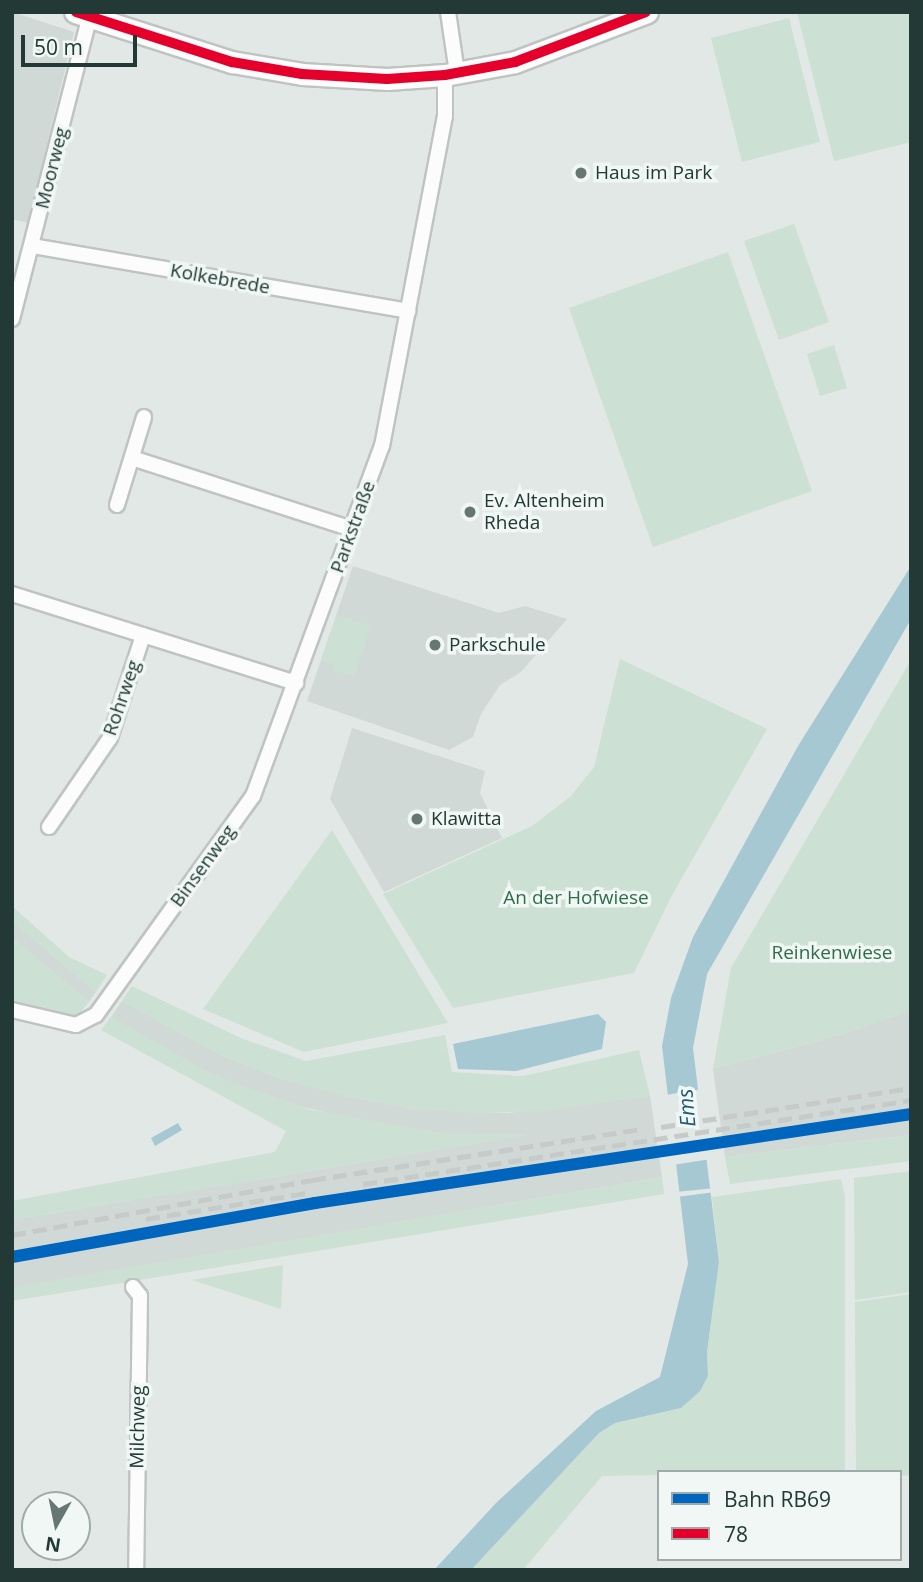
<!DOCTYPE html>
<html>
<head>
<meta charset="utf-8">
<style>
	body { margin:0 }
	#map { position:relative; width:923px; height:1582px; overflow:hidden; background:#e2e8e5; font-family:"Open Sans",sans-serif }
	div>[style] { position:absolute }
	.built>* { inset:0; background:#d0d9d6 }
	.green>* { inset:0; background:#cce0d4 }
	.water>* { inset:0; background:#a5c8d3 }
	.pier>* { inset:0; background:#e2e8e5 }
	.roads { filter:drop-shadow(2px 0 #bfc4c2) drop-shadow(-2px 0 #bfc4c2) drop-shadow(0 2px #bfc4c2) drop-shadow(0 -2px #bfc4c2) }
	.street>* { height:14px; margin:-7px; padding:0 7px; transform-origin:7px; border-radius:7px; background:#fbfcfb }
	.secondary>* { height:21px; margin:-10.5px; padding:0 10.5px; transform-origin:10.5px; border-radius:10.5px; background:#fbfcfb }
	.rail>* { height:4.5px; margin-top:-2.25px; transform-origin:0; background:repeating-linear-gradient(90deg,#c6cac9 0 14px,transparent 0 21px) }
	.bus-1>* { height:10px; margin:-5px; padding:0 5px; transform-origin:5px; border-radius:5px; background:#e4002b }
	.rail-1>* { height:12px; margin:-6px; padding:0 6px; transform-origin:6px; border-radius:6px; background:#0065bd }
	.dots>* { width:19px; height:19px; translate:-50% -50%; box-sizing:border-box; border:4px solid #f0f7f4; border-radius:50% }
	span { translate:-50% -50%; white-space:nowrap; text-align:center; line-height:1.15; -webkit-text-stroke:7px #f0f7f4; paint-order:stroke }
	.street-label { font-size:19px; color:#223935 }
	.poi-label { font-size:19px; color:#223935 }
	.left { translate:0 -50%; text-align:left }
	.park-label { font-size:19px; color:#2f6d4d }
	.water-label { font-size:21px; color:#215a70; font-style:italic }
	.frame { position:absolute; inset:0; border:14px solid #223935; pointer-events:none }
	.legend { position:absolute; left:657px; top:1470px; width:245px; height:91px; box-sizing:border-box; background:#f0f7f4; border:2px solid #9eaba8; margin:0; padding:9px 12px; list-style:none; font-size:21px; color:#223935 }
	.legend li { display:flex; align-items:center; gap:14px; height:35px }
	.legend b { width:35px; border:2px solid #9eaba8 }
	.north { position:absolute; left:21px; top:1491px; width:70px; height:70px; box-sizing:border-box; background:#f0f7f4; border:2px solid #9eaba8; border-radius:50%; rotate:189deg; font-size:19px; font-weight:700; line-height:28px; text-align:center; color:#223935 }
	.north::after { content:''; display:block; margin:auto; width:24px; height:32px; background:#657673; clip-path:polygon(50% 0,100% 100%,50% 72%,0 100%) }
	.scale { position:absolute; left:21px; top:35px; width:116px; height:32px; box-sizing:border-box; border:4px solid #223935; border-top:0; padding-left:9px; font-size:21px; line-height:24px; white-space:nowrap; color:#223935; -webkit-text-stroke:5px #f0f7f4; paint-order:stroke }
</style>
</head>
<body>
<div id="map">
	<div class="built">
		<div style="clip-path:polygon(12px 12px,74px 32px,28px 223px,12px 219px)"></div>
		<div style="clip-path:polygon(353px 566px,499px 613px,525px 606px,567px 619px,521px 672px,500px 685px,481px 714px,473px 737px,449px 750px,307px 701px)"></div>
		<div style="clip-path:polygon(352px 728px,485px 771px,480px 793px,502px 838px,384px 892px,330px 799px)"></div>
		<div style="clip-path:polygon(12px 921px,96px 992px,89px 1002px,12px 938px)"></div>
		<div style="clip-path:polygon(122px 1001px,221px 1055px,284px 1080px,413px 1109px,508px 1113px,650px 1096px,662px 1177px,12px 1288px,12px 1220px,525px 1135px,443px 1133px,375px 1125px,280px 1101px,214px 1075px,129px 1030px,111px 1017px)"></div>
		<div style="clip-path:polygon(911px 1010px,911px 1135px,725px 1157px,713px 1069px,840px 1035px)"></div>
	</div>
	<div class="green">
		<div style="clip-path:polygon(797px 12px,911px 12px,911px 142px,834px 161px)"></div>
		<div style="clip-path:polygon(789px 18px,820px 142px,742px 162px,711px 38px)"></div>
		<div style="clip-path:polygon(794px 224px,829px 322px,779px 340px,744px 241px)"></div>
		<div style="clip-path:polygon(728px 252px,812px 491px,653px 547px,569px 308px)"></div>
		<div style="clip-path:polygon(834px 345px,847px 388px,820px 396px,807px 354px)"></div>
		<div style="clip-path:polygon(337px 615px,371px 626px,354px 677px,332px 670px,334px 664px,322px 661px)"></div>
		<div style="clip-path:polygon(620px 659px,767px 729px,671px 897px,634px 973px,453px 1008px,383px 894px,532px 826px,571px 796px,594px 767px)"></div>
		<div style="clip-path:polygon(911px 660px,911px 1010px,840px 1035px,713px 1069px,731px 968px)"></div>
		<div style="clip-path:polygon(332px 830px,448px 1023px,304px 1052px,203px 1009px)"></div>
		<div style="clip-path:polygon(12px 906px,69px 957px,107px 975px,96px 992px,12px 921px)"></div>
		<div style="clip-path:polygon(12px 938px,89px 1002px,76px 1018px,12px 1006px)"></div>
		<div style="clip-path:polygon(132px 986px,243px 1039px,306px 1061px,445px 1035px,452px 1072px,523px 1076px,639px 1050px,650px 1096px,543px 1111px,477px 1113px,413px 1109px,347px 1097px,284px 1080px,221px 1055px,122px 1001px)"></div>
		<div style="clip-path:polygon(111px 1017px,214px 1075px,311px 1110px,443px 1133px,532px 1134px,12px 1220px,12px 1201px,275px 1152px,286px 1131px,101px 1030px)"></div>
		<div style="clip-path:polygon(911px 1135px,911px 1161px,730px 1184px,725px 1157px)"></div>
		<div style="clip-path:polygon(911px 1171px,911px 1292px,855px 1300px,854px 1178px)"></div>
		<div style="clip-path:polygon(662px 1177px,664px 1194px,12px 1301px,12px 1288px,26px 1285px)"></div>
		<div style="clip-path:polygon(841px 1179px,845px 1196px,845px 1472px,602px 1476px,523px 1570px,471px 1570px,599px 1433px,615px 1423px,681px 1408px,708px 1376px,707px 1352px,719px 1262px,712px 1197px)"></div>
		<div style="clip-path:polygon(283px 1265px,281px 1309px,192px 1280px)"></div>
		<div style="clip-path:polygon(911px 1294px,911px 1476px,856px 1472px,855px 1302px)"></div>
	</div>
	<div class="water">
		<div style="clip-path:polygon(911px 566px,911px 619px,707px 974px,693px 1048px,719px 1262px,707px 1352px,708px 1376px,700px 1391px,681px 1408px,615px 1423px,599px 1433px,471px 1570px,434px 1570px,497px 1502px,596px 1411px,660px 1377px,688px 1264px,662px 1046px,671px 998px,693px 937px,798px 746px)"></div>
		<div style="clip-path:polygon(598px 1014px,606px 1022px,602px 1049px,516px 1071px,458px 1069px,453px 1044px)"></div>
		<div style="clip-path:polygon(178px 1123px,182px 1130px,155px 1146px,151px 1138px)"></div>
	</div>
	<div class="pier">
		<div style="clip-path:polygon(702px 1089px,711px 1159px,673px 1165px,666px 1095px)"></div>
		<div style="clip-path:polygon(715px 1188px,715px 1192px,677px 1197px,676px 1192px)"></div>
	</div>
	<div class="roads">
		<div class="street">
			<div style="left:448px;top:12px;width:62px;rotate:81.6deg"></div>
			<div style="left:33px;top:246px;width:381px;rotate:9.8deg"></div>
			<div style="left:12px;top:319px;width:317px;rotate:-75.6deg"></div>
			<div style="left:132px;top:458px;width:231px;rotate:17.9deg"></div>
			<div style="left:117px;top:505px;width:92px;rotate:-72.9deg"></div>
			<div style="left:12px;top:594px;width:298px;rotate:17.4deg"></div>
			<div style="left:49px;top:827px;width:108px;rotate:-55.6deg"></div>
			<div style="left:110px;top:738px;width:108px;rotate:-72.2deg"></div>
			<div style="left:12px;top:1010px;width:66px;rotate:13.2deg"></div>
			<div style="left:76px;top:1025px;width:22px;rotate:-27deg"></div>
			<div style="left:96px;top:1015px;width:269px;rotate:-54.4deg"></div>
			<div style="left:253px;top:796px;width:373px;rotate:-69.8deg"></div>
			<div style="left:382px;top:446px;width:336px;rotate:-79.2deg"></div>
			<div style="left:445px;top:116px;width:41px;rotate:-90deg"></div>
			<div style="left:133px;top:1287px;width:11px;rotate:52deg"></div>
			<div style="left:140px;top:1296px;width:274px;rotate:90.8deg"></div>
		</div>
		<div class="secondary">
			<div style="left:75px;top:12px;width:165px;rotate:17.7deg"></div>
			<div style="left:232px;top:62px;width:71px;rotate:9.7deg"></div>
			<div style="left:302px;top:74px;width:85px;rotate:3.4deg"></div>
			<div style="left:387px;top:79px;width:58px;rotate:-3.9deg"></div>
			<div style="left:445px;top:75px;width:71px;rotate:-10.5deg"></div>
			<div style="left:515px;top:62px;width:141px;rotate:-20.7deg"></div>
		</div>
	</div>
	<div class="rail">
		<div style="left:661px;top:1127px;width:253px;rotate:-8.9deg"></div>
		<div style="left:363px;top:1184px;width:554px;rotate:-8.71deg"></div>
		<div style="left:146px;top:1219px;width:168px;rotate:-9.2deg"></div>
		<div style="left:12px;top:1235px;width:305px;rotate:-10.4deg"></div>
		<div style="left:312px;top:1180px;width:334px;rotate:-8.8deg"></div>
	</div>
	<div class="bus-1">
		<div style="left:76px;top:12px;width:164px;rotate:17.8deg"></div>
		<div style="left:232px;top:62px;width:71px;rotate:9.7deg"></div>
		<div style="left:302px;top:74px;width:85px;rotate:3.4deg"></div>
		<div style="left:387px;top:79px;width:58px;rotate:-3.9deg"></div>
		<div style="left:445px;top:75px;width:71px;rotate:-10.5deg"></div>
		<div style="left:515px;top:62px;width:140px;rotate:-20.9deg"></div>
	</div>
	<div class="rail-1">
		<div style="left:12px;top:1257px;width:308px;rotate:-10.1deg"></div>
		<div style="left:315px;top:1203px;width:603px;rotate:-8.49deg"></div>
	</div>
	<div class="dots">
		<div style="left:581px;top:173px;background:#657673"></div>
		<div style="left:470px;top:512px;background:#657673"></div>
		<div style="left:435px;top:645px;background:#657673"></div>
		<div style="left:417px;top:819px;background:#657673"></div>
	</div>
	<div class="street-label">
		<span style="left:52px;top:168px;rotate:-76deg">Moorweg</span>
		<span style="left:220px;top:279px;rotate:10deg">Kolkebrede</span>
		<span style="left:353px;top:527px;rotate:-70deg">Parkstraße</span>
		<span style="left:122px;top:698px;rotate:-71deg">Rohrweg</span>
		<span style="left:203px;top:866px;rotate:-54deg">Binsenweg</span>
		<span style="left:138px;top:1427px;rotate:-89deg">Milchweg</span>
	</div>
	<div class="poi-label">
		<span class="left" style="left:595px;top:173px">Haus im Park</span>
		<span class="left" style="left:484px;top:512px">Ev. Altenheim<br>Rheda</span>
		<span class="left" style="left:449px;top:645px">Parkschule</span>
		<span class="left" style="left:431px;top:819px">Klawitta</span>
	</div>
	<div class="park-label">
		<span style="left:576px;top:898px">An der Hofwiese</span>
		<span style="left:832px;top:953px">Reinkenwiese</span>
	</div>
	<div class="water-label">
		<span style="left:686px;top:1108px;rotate:-95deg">Ems</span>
	</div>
	<div class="frame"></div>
	<ul class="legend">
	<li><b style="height:9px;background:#0065bd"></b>Bahn RB69</li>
	<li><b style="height:9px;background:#e4002b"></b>78</li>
	</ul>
	<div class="north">N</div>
	<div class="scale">50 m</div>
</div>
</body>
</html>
